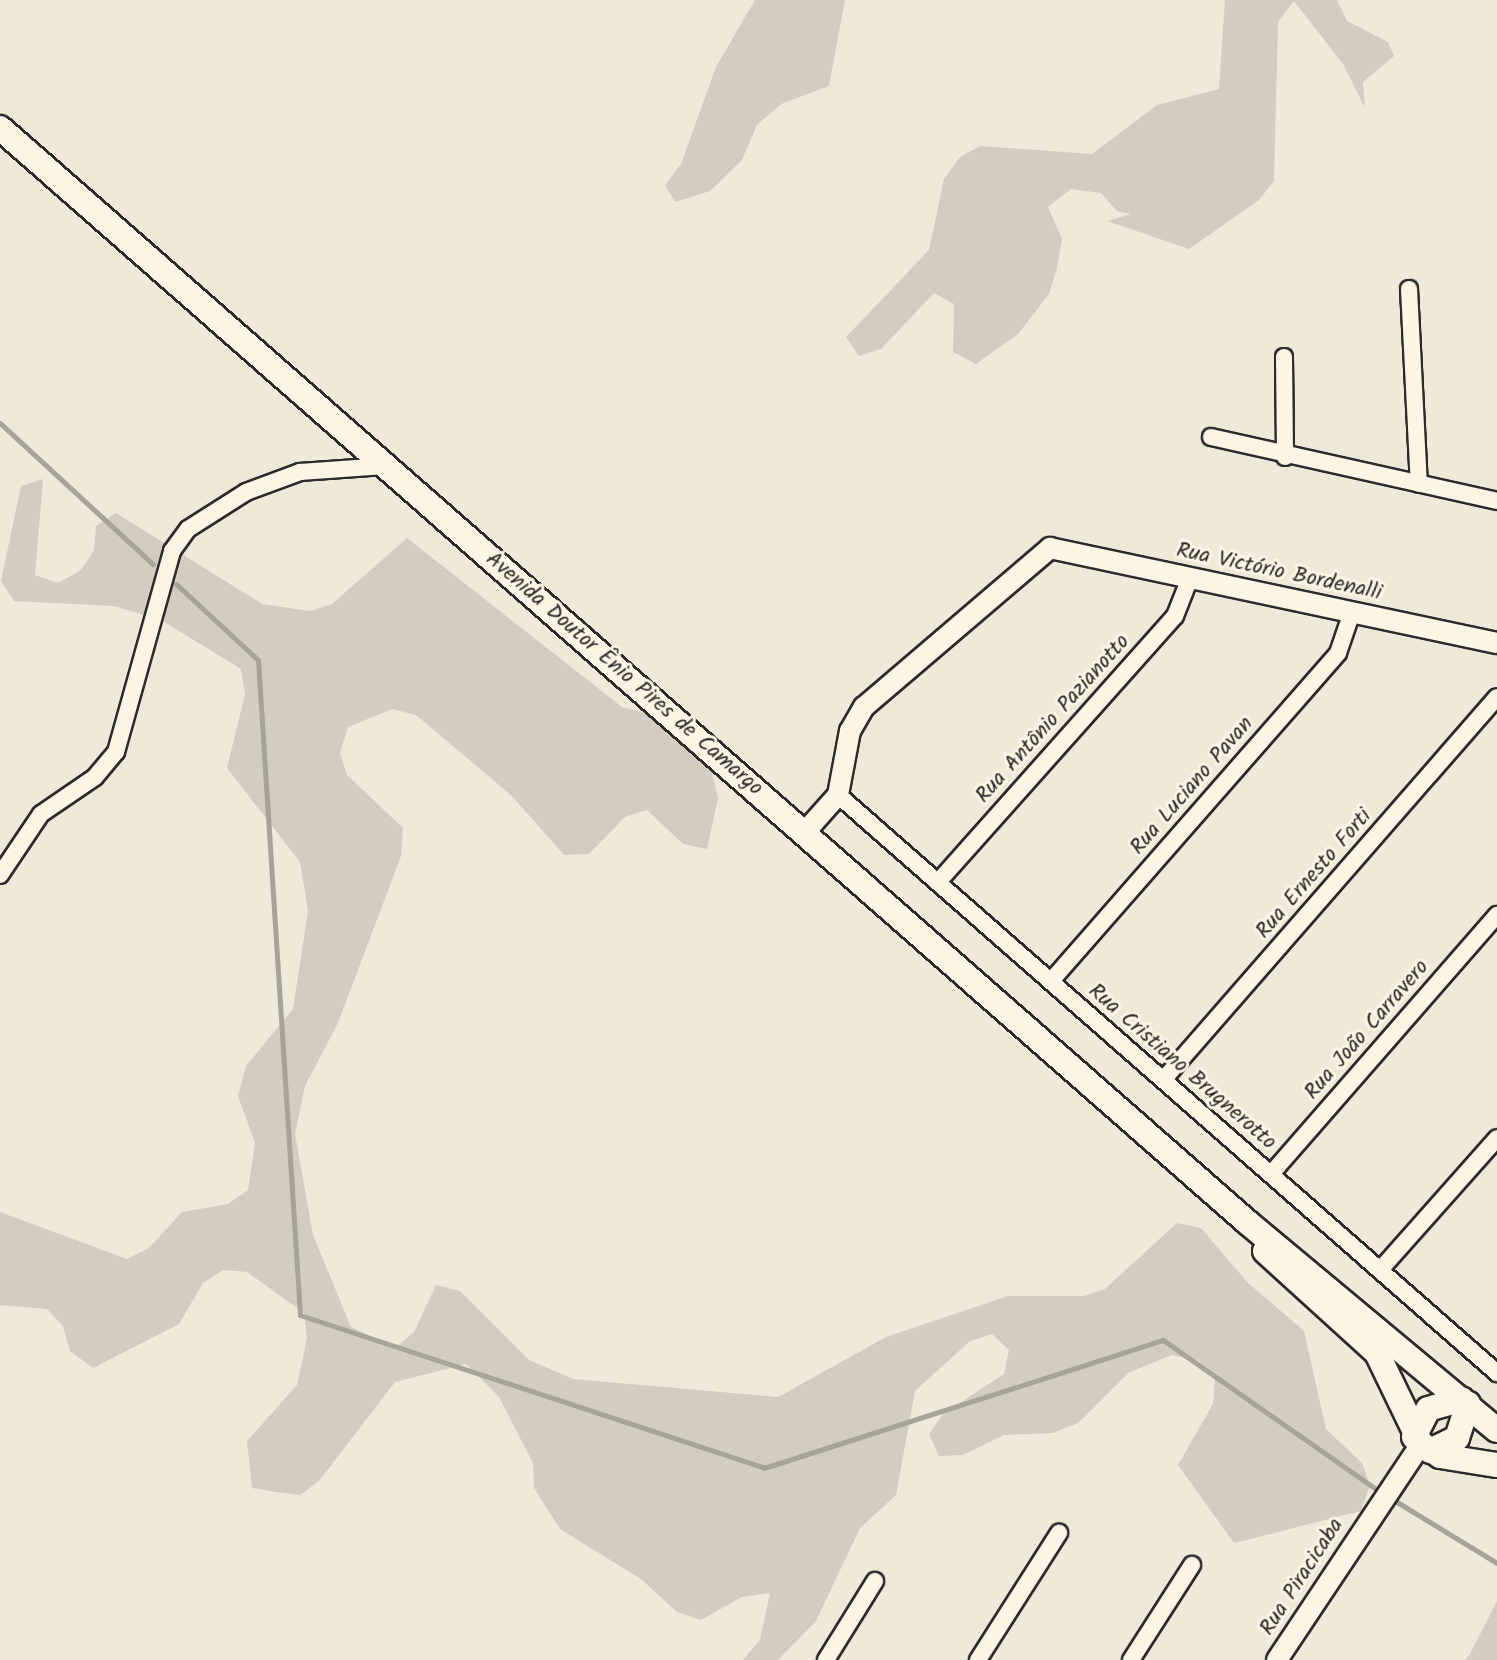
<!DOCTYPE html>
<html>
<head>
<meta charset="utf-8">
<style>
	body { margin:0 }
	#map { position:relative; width:1497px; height:1660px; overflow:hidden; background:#efe9da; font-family:Kalam,sans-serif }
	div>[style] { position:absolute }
	.green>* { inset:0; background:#d2cdc0 }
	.stream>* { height:5px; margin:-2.5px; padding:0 2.5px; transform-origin:2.5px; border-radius:2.5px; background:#a6a399 }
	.roads { filter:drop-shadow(2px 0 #2b2b2b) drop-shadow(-2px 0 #2b2b2b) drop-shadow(0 2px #2b2b2b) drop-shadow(0 -2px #2b2b2b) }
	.minor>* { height:16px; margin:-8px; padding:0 8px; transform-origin:8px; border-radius:8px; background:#fcf5e5 }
	.tertiary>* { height:20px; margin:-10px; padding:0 10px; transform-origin:10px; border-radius:10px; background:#fcf5e5 }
	.secondary>* { height:24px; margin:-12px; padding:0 12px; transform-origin:12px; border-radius:12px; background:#fcf5e5 }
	span { translate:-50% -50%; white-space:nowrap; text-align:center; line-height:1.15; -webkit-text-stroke:6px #fcf5e5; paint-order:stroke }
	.street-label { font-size:22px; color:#2b2b2b }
</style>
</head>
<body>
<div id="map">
	<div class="green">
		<div style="clip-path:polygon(755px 0,845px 0,829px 86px,781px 104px,757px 125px,742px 160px,710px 191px,675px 202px,665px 185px,681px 164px,716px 67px)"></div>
		<div style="clip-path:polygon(1225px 0,1337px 0,1347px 21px,1388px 42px,1394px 56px,1363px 82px,1365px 108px,1343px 64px,1294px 1px,1278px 22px,1274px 181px,1259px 200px,1189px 249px,1107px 221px,1131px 214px,1117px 211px,1101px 193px,1071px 189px,1048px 207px,1062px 239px,1057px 268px,1049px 294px,1018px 334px,976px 364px,953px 352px,954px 304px,934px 293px,881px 349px,859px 356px,846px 337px,929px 250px,944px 179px,960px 157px,980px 146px,1092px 154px,1157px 105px,1219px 89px)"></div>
		<div style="clip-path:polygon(43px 479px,35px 575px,58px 583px,81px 570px,94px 550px,96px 526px,116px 513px,262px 604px,310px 611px,332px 604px,407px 538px,622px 707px,646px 713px,707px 752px,718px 798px,707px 849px,683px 844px,647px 810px,625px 817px,589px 854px,564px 855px,512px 796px,416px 715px,392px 709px,348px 727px,340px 753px,347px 775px,403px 828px,401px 856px,338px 1023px,305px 1086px,295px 1134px,313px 1235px,351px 1327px,395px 1348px,414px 1332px,436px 1285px,460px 1291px,529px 1360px,573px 1379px,778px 1397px,886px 1337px,1008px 1296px,1083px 1296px,1105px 1289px,1177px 1223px,1201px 1228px,1248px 1283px,1304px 1331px,1326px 1429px,1362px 1463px,1370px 1485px,1361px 1511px,1234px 1543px,1178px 1465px,1213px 1404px,1215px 1380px,1199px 1361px,1172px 1355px,1128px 1373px,1078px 1423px,1053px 1433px,1004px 1435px,963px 1455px,939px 1456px,929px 1434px,943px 1414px,1004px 1374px,1009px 1350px,992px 1334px,970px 1341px,915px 1391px,896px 1495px,860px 1528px,816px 1621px,778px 1660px,743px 1660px,760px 1640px,770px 1593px,742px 1597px,701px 1620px,677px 1612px,641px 1579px,560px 1529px,534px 1488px,533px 1463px,499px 1397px,466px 1364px,395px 1382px,319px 1481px,300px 1495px,276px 1492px,252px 1488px,247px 1441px,297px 1385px,307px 1338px,304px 1313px,247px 1272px,223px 1270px,203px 1283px,179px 1324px,93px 1368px,70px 1351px,63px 1326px,47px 1309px,0 1305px,0 1212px,127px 1259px,149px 1248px,182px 1212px,228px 1204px,248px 1190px,255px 1143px,238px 1096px,246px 1066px,293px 1009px,308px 911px,300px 862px,227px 768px,245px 694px,241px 669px,161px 620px,114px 606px,14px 601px,1px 581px,21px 486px)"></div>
		<div style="clip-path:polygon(1497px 1601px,1497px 1660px,1465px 1660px,1470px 1654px)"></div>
	</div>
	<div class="stream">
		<div style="left:0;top:423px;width:208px;rotate:42.7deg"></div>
		<div style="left:176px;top:584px;width:112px;rotate:42.8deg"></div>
		<div style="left:258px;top:660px;width:656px;rotate:86.33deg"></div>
		<div style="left:300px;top:1315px;width:489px;rotate:18.2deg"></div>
		<div style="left:764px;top:1468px;width:419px;rotate:-17.8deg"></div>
		<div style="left:1163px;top:1340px;width:269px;rotate:35deg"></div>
		<div style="left:1392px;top:1499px;width:123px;rotate:31.4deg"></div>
	</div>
	<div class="roads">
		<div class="minor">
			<div style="left:1409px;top:289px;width:195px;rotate:87.1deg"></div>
			<div style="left:1284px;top:357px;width:100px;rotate:89.4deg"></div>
			<div style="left:1211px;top:437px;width:293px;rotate:12.6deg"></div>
			<div style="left:838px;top:795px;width:877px;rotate:41.25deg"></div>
			<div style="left:0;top:875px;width:73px;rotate:-56.1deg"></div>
			<div style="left:41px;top:814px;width:65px;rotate:-34.4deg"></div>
			<div style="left:95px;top:777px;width:33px;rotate:-50deg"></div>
			<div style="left:116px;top:752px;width:209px;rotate:-74.4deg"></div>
			<div style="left:172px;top:551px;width:27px;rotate:-54deg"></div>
			<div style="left:188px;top:529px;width:69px;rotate:-32.5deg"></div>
			<div style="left:246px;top:492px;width:58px;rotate:-20.3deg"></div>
			<div style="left:300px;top:472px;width:85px;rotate:-4deg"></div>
			<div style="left:938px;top:882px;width:356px;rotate:-48.3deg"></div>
			<div style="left:1175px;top:616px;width:41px;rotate:-68.5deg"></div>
			<div style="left:1051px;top:981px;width:436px;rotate:-48.8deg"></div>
			<div style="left:1338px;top:653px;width:43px;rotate:-71.1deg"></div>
			<div style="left:1163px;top:1080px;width:508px;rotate:-48.91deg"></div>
			<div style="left:1271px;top:1174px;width:344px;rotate:-48.9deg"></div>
			<div style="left:1380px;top:1270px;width:176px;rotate:-48.4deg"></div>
			<div style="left:826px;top:1660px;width:93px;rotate:-58.2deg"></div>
			<div style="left:978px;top:1660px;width:151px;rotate:-57.5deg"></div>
			<div style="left:1131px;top:1660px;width:113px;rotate:-57.3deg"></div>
		</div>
		<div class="tertiary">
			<div style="left:805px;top:832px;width:50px;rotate:-48.3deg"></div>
			<div style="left:838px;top:795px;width:65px;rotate:-79.4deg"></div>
			<div style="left:850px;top:731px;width:28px;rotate:-60deg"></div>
			<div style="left:864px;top:707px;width:245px;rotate:-40.5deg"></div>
			<div style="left:1050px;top:548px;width:457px;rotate:12deg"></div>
			<div style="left:1277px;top:1660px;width:260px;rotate:-56.3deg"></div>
		</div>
		<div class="secondary">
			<div style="left:0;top:128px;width:1659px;rotate:41.26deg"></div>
			<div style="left:1247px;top:1222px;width:325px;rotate:39.8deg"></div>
			<div style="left:1265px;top:1251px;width:151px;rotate:42.3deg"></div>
			<div style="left:1377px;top:1353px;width:101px;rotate:64.2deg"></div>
			<div style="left:1421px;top:1444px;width:22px;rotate:32deg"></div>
			<div style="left:1440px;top:1456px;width:58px;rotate:9deg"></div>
			<div style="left:1414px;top:1437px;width:31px;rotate:-63deg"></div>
			<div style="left:1428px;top:1409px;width:35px;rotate:-16deg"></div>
			<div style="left:1430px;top:1451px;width:30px;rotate:-26deg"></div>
			<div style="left:1457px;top:1438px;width:36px;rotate:-72deg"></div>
		</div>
	</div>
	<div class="street-label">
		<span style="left:1279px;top:572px;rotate:12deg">Rua Victório Bordenalli</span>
		<span style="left:624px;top:674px;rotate:41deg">Avenida Doutor Ênio Pires de Camargo</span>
		<span style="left:1053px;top:719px;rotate:-48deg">Rua Antônio Pazianotto</span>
		<span style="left:1192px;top:786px;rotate:-49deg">Rua Luciano Pavan</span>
		<span style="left:1314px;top:874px;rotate:-49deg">Rua Ernesto Forti</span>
		<span style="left:1367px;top:1030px;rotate:-49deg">Rua João Carravero</span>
		<span style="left:1182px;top:1067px;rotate:41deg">Rua Cristiano Brugnerotto</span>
		<span style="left:1302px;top:1577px;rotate:-57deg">Rua Piracicaba</span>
	</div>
</div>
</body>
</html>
